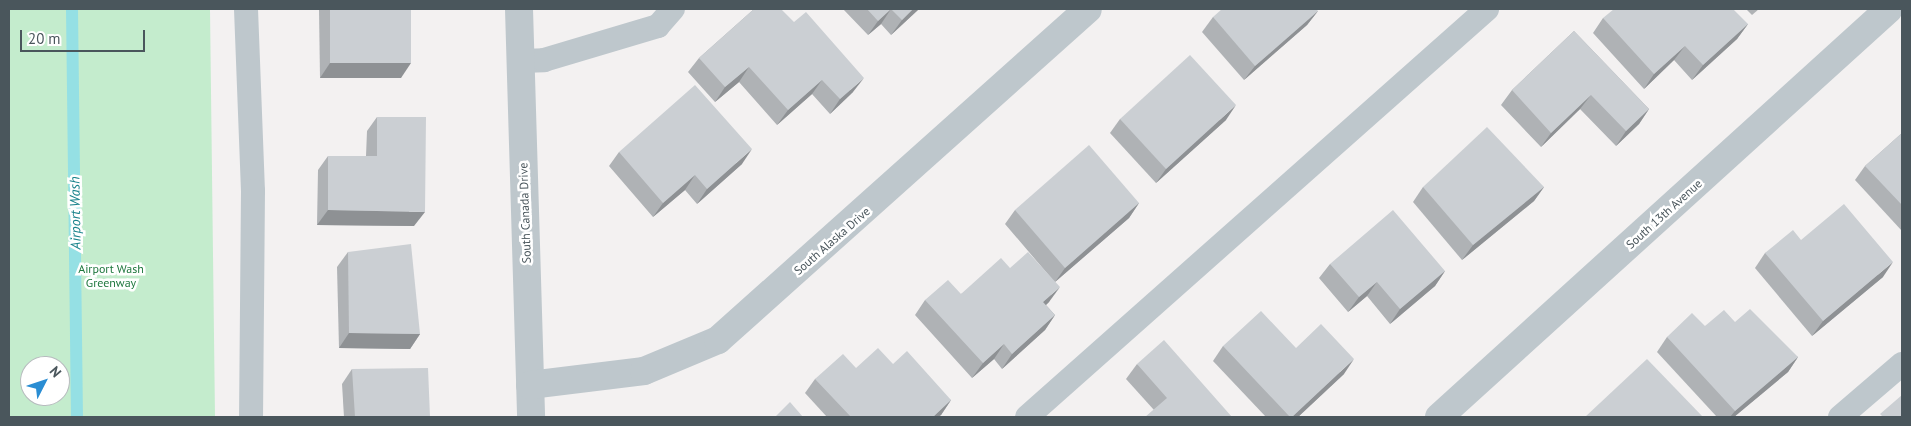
<!DOCTYPE html>
<html>
<head>
<meta charset="utf-8">
<style>
	body { margin:0 }
	#map { position:relative; width:1911px; height:426px; overflow:hidden; background:#f3f1f1; font-family:"PT Sans",sans-serif }
	div>[style] { position:absolute }
	.green>* { inset:0; background:#c4eccd }
	.stream>* { height:12px; margin:-6px; padding:0 6px; transform-origin:6px; border-radius:6px; background:#95e0e4 }
	.lane>* { height:24px; margin:-12px; padding:0 12px; transform-origin:12px; border-radius:12px; background:#bec7cc }
	.street>* { height:28px; margin:-14px; padding:0 14px; transform-origin:14px; border-radius:14px; background:#bec7cc }
	.wall>* { inset:0; background:#afb2b5 }
	.shaded-wall>* { inset:0; background:#8e9194 }
	.building>* { inset:0; background:#cbcfd3 }
	span { translate:-50% -50%; white-space:nowrap; text-align:center; line-height:1.15; -webkit-text-stroke:5px #fff; paint-order:stroke }
	.street-label { font-size:12px; color:#4a565c }
	.park-label { font-size:12px; color:#20783f }
	.water-label { font-size:14px; color:#19838b; font-style:italic }
	.frame { position:absolute; inset:0; border:10px solid #4a565c; pointer-events:none }
	.north { position:absolute; left:20px; top:356px; width:50px; height:50px; box-sizing:border-box; background:#fff; border:1px solid #b7bbbe; border-radius:50%; rotate:49deg; font-size:14px; font-weight:700; line-height:20px; text-align:center; color:#4a565c }
	.north::after { content:''; display:block; margin:auto; width:18px; height:22px; background:#2a8dd3; clip-path:polygon(50% 0,100% 100%,50% 72%,0 100%) }
	.scale { position:absolute; left:20px; top:30px; width:125px; height:22px; box-sizing:border-box; border:2px solid #4a565c; border-top:0; padding-left:6px; font-size:15px; line-height:18px; white-space:nowrap; color:#4a565c; -webkit-text-stroke:4px #fff; paint-order:stroke }
</style>
</head>
<body>
<div id="map">
	<div class="green">
		<div style="clip-path:polygon(evenodd,9px 9px,210px 9px,215px 417px,9px 417px,9px 9px,30px 366px,60px 366px,60px 396px,30px 396px,30px 366px)"></div>
	</div>
	<div class="stream">
		<div style="left:72px;top:9px;width:408px;rotate:89.3deg"></div>
	</div>
	<div class="lane">
		<div style="left:246px;top:9px;width:182px;rotate:87.8deg"></div>
		<div style="left:253px;top:191px;width:226px;rotate:90.5deg"></div>
		<div style="left:521px;top:61px;width:23px;rotate:-2deg"></div>
		<div style="left:544px;top:60px;width:119px;rotate:-16.6deg"></div>
		<div style="left:658px;top:26px;width:23px;rotate:-49deg"></div>
		<div style="left:1027px;top:417px;width:615px;rotate:-41.57deg"></div>
		<div style="left:1840px;top:417px;width:82px;rotate:-40.5deg"></div>
	</div>
	<div class="street">
		<div style="left:519px;top:9px;width:408px;rotate:88.3deg"></div>
		<div style="left:530px;top:385px;width:115px;rotate:-7deg"></div>
		<div style="left:644px;top:371px;width:80px;rotate:-22.7deg"></div>
		<div style="left:718px;top:340px;width:496px;rotate:-41.8deg"></div>
		<div style="left:1439px;top:417px;width:607px;rotate:-42.2deg"></div>
	</div>
	<div class="wall">
		<div style="clip-path:polygon(319px 9px,411px 9px,401px 78px,320px 78px)"></div>
		<div style="clip-path:polygon(754px 9px,853px 92px,830px 114px,812px 94px,777px 125px,739px 82px,715px 102px,688px 72px,699px 58px)"></div>
		<div style="clip-path:polygon(843px 9px,919px 9px,891px 35px,881px 24px,868px 35px)"></div>
		<div style="clip-path:polygon(1746px 9px,1759px 9px,1752px 15px)"></div>
		<div style="clip-path:polygon(1318px 11px,1307px 25px,1244px 80px,1202px 32px,1213px 17px)"></div>
		<div style="clip-path:polygon(1603px 18px,1748px 24px,1737px 39px,1692px 80px,1674px 60px,1644px 89px,1593px 33px)"></div>
		<div style="clip-path:polygon(1574px 31px,1649px 109px,1639px 124px,1616px 146px,1580px 109px,1541px 147px,1501px 105px,1512px 90px)"></div>
		<div style="clip-path:polygon(377px 117px,414px 226px,317px 225px,318px 170px,328px 156px,366px 156px,367px 131px)"></div>
		<div style="clip-path:polygon(1120px 119px,1226px 120px,1156px 183px,1110px 133px)"></div>
		<div style="clip-path:polygon(1902px 133px,1902px 231px,1855px 180px,1865px 166px)"></div>
		<div style="clip-path:polygon(619px 152px,742px 164px,697px 204px,685px 190px,653px 217px,609px 166px)"></div>
		<div style="clip-path:polygon(1423px 187px,1544px 187px,1534px 201px,1462px 260px,1413px 202px)"></div>
		<div style="clip-path:polygon(1139px 203px,1129px 218px,1055px 282px,1049px 302px,1046px 305px,1055px 315px,1045px 330px,1002px 369px,994px 359px,972px 378px,915px 315px,925px 300px,961px 294px,1010px 268px,1052px 279px,1005px 224px,1015px 210px)"></div>
		<div style="clip-path:polygon(1801px 240px,1883px 277px,1812px 336px,1755px 268px,1765px 253px)"></div>
		<div style="clip-path:polygon(348px 252px,420px 334px,410px 349px,339px 348px,337px 267px)"></div>
		<div style="clip-path:polygon(1330px 264px,1445px 271px,1435px 286px,1390px 324px,1367px 296px,1348px 312px,1319px 278px)"></div>
		<div style="clip-path:polygon(1735px 322px,1798px 357px,1788px 372px,1734px 417px,1717px 417px,1657px 352px,1667px 337px,1705px 326px)"></div>
		<div style="clip-path:polygon(1223px 346px,1296px 348px,1344px 374px,1298px 417px,1266px 417px,1213px 361px)"></div>
		<div style="clip-path:polygon(1137px 364px,1232px 417px,1154px 410px,1126px 379px)"></div>
		<div style="clip-path:polygon(856px 368px,951px 400px,941px 415px,938px 417px,827px 417px,805px 393px,815px 379px)"></div>
		<div style="clip-path:polygon(352px 369px,430px 417px,344px 417px,342px 384px)"></div>
	</div>
	<div class="shaded-wall">
		<div style="clip-path:polygon(891px 9px,881px 24px,868px 35px,878px 21px)"></div>
		<div style="clip-path:polygon(913px 9px,919px 9px,891px 35px,902px 20px)"></div>
		<div style="clip-path:polygon(1318px 11px,1307px 25px,1244px 80px,1255px 66px)"></div>
		<div style="clip-path:polygon(1748px 24px,1737px 39px,1692px 80px,1703px 65px)"></div>
		<div style="clip-path:polygon(1685px 46px,1674px 60px,1644px 89px,1654px 74px)"></div>
		<div style="clip-path:polygon(330px 63px,411px 63px,401px 78px,320px 78px)"></div>
		<div style="clip-path:polygon(749px 67px,739px 82px,715px 102px,725px 87px)"></div>
		<div style="clip-path:polygon(864px 78px,853px 92px,830px 114px,840px 99px)"></div>
		<div style="clip-path:polygon(822px 80px,812px 94px,777px 125px,788px 110px)"></div>
		<div style="clip-path:polygon(1591px 95px,1580px 109px,1541px 147px,1551px 133px)"></div>
		<div style="clip-path:polygon(1236px 105px,1226px 120px,1156px 183px,1166px 169px)"></div>
		<div style="clip-path:polygon(1649px 109px,1639px 124px,1616px 146px,1626px 131px)"></div>
		<div style="clip-path:polygon(752px 149px,742px 164px,697px 204px,707px 189px)"></div>
		<div style="clip-path:polygon(695px 175px,685px 190px,653px 217px,663px 203px)"></div>
		<div style="clip-path:polygon(1544px 187px,1534px 201px,1462px 260px,1473px 245px)"></div>
		<div style="clip-path:polygon(1139px 203px,1129px 218px,1055px 282px,1065px 268px)"></div>
		<div style="clip-path:polygon(328px 210px,425px 212px,414px 226px,317px 225px)"></div>
		<div style="clip-path:polygon(1893px 262px,1883px 277px,1812px 336px,1823px 321px)"></div>
		<div style="clip-path:polygon(1445px 271px,1435px 286px,1390px 324px,1400px 309px)"></div>
		<div style="clip-path:polygon(1377px 282px,1367px 296px,1348px 312px,1359px 297px)"></div>
		<div style="clip-path:polygon(1060px 287px,1049px 302px,1033px 317px,1043px 302px)"></div>
		<div style="clip-path:polygon(1055px 315px,1045px 330px,1002px 369px,1012px 354px)"></div>
		<div style="clip-path:polygon(349px 333px,420px 334px,410px 349px,339px 348px)"></div>
		<div style="clip-path:polygon(1004px 344px,994px 359px,972px 378px,983px 363px)"></div>
		<div style="clip-path:polygon(1798px 357px,1788px 372px,1734px 417px,1730px 417px,1735px 411px)"></div>
		<div style="clip-path:polygon(1354px 359px,1344px 374px,1298px 417px,1292px 417px)"></div>
		<div style="clip-path:polygon(951px 400px,941px 415px,938px 417px,933px 417px)"></div>
	</div>
	<div class="building">
		<div style="clip-path:polygon(330px 9px,411px 9px,411px 63px,330px 63px)"></div>
		<div style="clip-path:polygon(754px 9px,781px 9px,794px 22px,806px 12px,864px 78px,840px 99px,822px 80px,788px 110px,749px 67px,725px 87px,699px 58px)"></div>
		<div style="clip-path:polygon(867px 9px,913px 9px,902px 20px,891px 9px,878px 21px)"></div>
		<div style="clip-path:polygon(1222px 9px,1316px 9px,1318px 11px,1255px 66px,1213px 17px)"></div>
		<div style="clip-path:polygon(1614px 9px,1733px 9px,1748px 24px,1703px 65px,1685px 46px,1654px 74px,1603px 18px)"></div>
		<div style="clip-path:polygon(1574px 31px,1649px 109px,1626px 131px,1591px 95px,1551px 133px,1512px 90px)"></div>
		<div style="clip-path:polygon(1190px 55px,1236px 105px,1166px 169px,1120px 119px)"></div>
		<div style="clip-path:polygon(695px 85px,752px 149px,707px 189px,695px 175px,663px 203px,619px 152px)"></div>
		<div style="clip-path:polygon(377px 117px,426px 117px,425px 212px,328px 210px,328px 156px,377px 156px)"></div>
		<div style="clip-path:polygon(1487px 127px,1544px 187px,1473px 245px,1423px 187px)"></div>
		<div style="clip-path:polygon(1902px 133px,1902px 205px,1865px 166px)"></div>
		<div style="clip-path:polygon(1089px 145px,1139px 203px,1065px 268px,1015px 210px)"></div>
		<div style="clip-path:polygon(1844px 204px,1893px 262px,1823px 321px,1765px 253px,1793px 230px,1801px 240px)"></div>
		<div style="clip-path:polygon(1393px 210px,1445px 271px,1400px 309px,1377px 282px,1359px 297px,1330px 264px)"></div>
		<div style="clip-path:polygon(411px 244px,420px 334px,349px 333px,348px 252px)"></div>
		<div style="clip-path:polygon(1028px 252px,1060px 287px,1043px 302px,1055px 315px,1012px 354px,1004px 344px,983px 363px,925px 300px,948px 280px,961px 294px,1001px 258px,1010px 268px)"></div>
		<div style="clip-path:polygon(1750px 309px,1798px 357px,1735px 411px,1667px 337px,1692px 313px,1705px 326px,1724px 310px,1735px 322px)"></div>
		<div style="clip-path:polygon(1261px 311px,1296px 348px,1321px 324px,1354px 359px,1292px 417px,1290px 417px,1223px 346px)"></div>
		<div style="clip-path:polygon(1164px 340px,1232px 417px,1145px 417px,1167px 398px,1137px 364px)"></div>
		<div style="clip-path:polygon(878px 348px,893px 364px,907px 351px,951px 400px,933px 417px,851px 417px,815px 379px,843px 354px,856px 368px)"></div>
		<div style="clip-path:polygon(1647px 359px,1703px 417px,1585px 417px)"></div>
		<div style="clip-path:polygon(428px 368px,430px 417px,355px 417px,352px 369px)"></div>
		<div style="clip-path:polygon(1902px 395px,1902px 417px,1883px 417px,1880px 414px)"></div>
		<div style="clip-path:polygon(790px 402px,803px 417px,775px 417px)"></div>
	</div>
	<div class="street-label">
		<span style="left:525px;top:213px;rotate:-92deg">South Canada Drive</span>
		<span style="left:1664px;top:214px;rotate:-42deg">South 13th Avenue</span>
		<span style="left:832px;top:241px;rotate:-41deg">South Alaska Drive</span>
	</div>
	<div class="park-label">
		<span style="left:111px;top:276px">Airport Wash<br>Greenway</span>
	</div>
	<div class="water-label">
		<span style="left:75px;top:213px;rotate:-91deg">Airport Wash</span>
	</div>
	<div class="frame"></div>
	<div class="north">N</div>
	<div class="scale">20 m</div>
</div>
</body>
</html>
